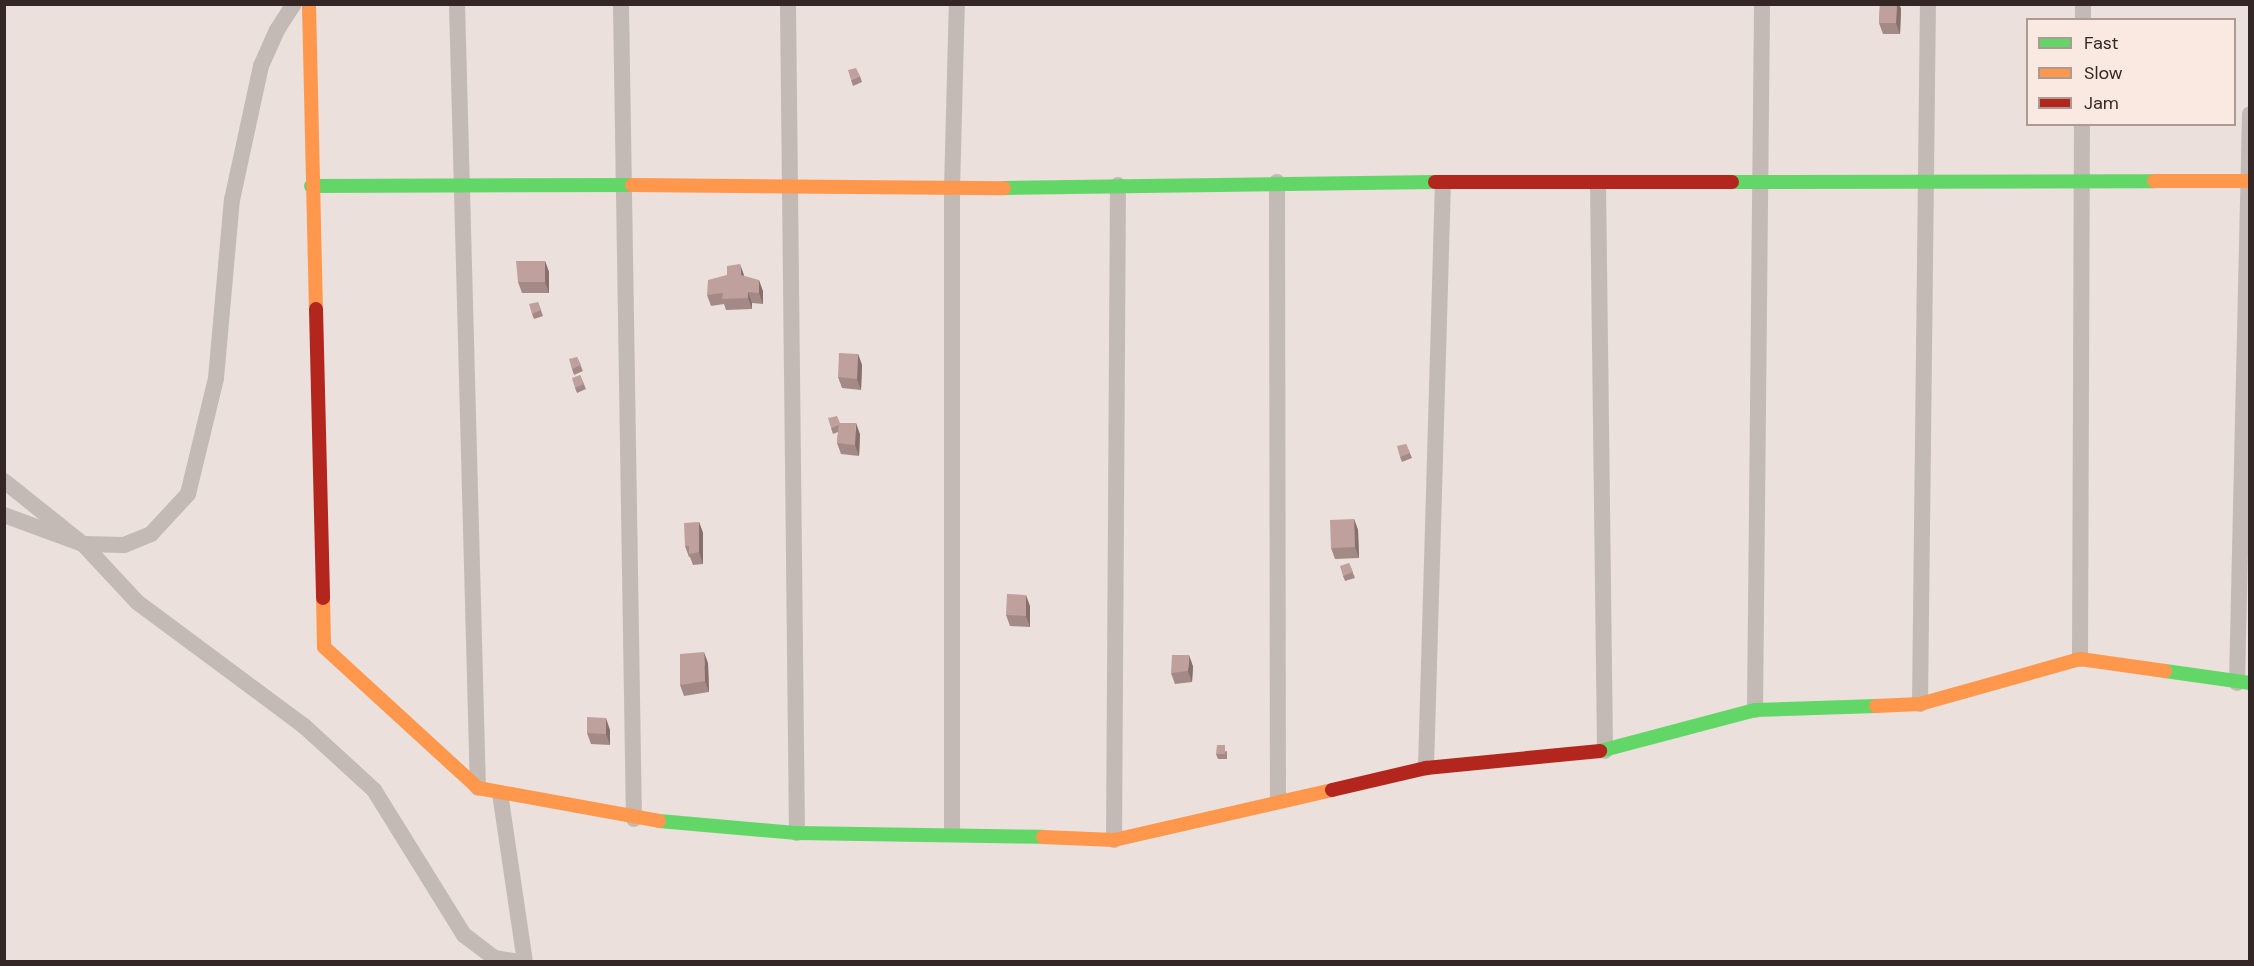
<!DOCTYPE html>
<html>
<head>
<meta charset="utf-8">
<style>
	body { margin:0 }
	#map { position:relative; width:2254px; height:966px; overflow:hidden; background:#ebe0db; font-family:"DM Sans",sans-serif }
	div>[style] { position:absolute }
	.street>* { height:16px; margin:-8px; padding:0 8px; transform-origin:8px; border-radius:8px; background:#c3b9b5 }
	.fast>* { height:14px; margin:-7px; padding:0 7px; transform-origin:7px; border-radius:7px; background:#63d668 }
	.slow>* { height:14px; margin:-7px; padding:0 7px; transform-origin:7px; border-radius:7px; background:#ff974d }
	.jam>* { height:14px; margin:-7px; padding:0 7px; transform-origin:7px; border-radius:7px; background:#b3261e }
	.wall>* { inset:0; background:#a48a86 }
	.shaded-wall>* { inset:0; background:#86706d }
	.building>* { inset:0; background:#bfa09c }
	span { translate:-50% -50%; white-space:nowrap; text-align:center; line-height:1.15; -webkit-text-stroke:6px #f9e9e1; paint-order:stroke }
	.frame { position:absolute; inset:0; border:6px solid #332624; pointer-events:none }
	.legend { position:absolute; left:2026px; top:18px; width:210px; height:108px; box-sizing:border-box; background:#f9e9e1; border:2px solid #aa9b95; margin:0; padding:8px 10px; list-style:none; font-size:18px; color:#332624 }
	.legend li { display:flex; align-items:center; gap:12px; height:30px }
	.legend b { width:30px; border:2px solid #aa9b95 }
</style>
</head>
<body>
<div id="map">
	<div class="street">
		<div style="left:457px;top:4px;width:784px;rotate:88.47deg"></div>
		<div style="left:621px;top:4px;width:815px;rotate:89.09deg"></div>
		<div style="left:788px;top:4px;width:829px;rotate:89.38deg"></div>
		<div style="left:2083px;top:20px;width:16px;rotate:-90deg"></div>
		<div style="left:1277px;top:182px;width:619px;rotate:89.91deg"></div>
		<div style="left:1598px;top:183px;width:568px;rotate:89.29deg"></div>
		<div style="left:4px;top:481px;width:101px;rotate:38.6deg"></div>
		<div style="left:83px;top:544px;width:79px;rotate:47deg"></div>
		<div style="left:137px;top:602px;width:208px;rotate:36.6deg"></div>
		<div style="left:304px;top:726px;width:95px;rotate:42.4deg"></div>
		<div style="left:374px;top:790px;width:171px;rotate:58.2deg"></div>
		<div style="left:464px;top:935px;width:38px;rotate:37deg"></div>
		<div style="left:494px;top:958px;width:25px;rotate:9deg"></div>
		<div style="left:4px;top:515px;width:84px;rotate:20.2deg"></div>
		<div style="left:83px;top:544px;width:41px;rotate:1.4deg"></div>
		<div style="left:124px;top:545px;width:29px;rotate:-22deg"></div>
		<div style="left:151px;top:534px;width:54px;rotate:-47.2deg"></div>
		<div style="left:188px;top:494px;width:119px;rotate:-76.4deg"></div>
		<div style="left:216px;top:378px;width:179px;rotate:-84.9deg"></div>
		<div style="left:232px;top:200px;width:137px;rotate:-77.8deg"></div>
		<div style="left:261px;top:66px;width:39px;rotate:-66deg"></div>
		<div style="left:277px;top:30px;width:31px;rotate:-57deg"></div>
		<div style="left:2080px;top:659px;width:535px;rotate:-89.79deg"></div>
		<div style="left:2237px;top:683px;width:569px;rotate:-88.69deg"></div>
		<div style="left:1920px;top:704px;width:700px;rotate:-89.35deg"></div>
		<div style="left:1755px;top:710px;width:706px;rotate:-89.43deg"></div>
		<div style="left:1426px;top:768px;width:585px;rotate:-88.34deg"></div>
		<div style="left:500px;top:793px;width:171px;rotate:81.6deg"></div>
		<div style="left:952px;top:833px;width:644px;rotate:-90deg"></div>
		<div style="left:952px;top:189px;width:185px;rotate:-88.5deg"></div>
		<div style="left:1114px;top:840px;width:655px;rotate:-89.65deg"></div>
	</div>
	<div class="fast">
		<div style="left:1732px;top:182px;width:422px;rotate:-0.1deg"></div>
		<div style="left:311px;top:186px;width:321px;rotate:-0.2deg"></div>
		<div style="left:1004px;top:188px;width:431px;rotate:-0.8deg"></div>
		<div style="left:2165px;top:671px;width:86px;rotate:8deg"></div>
		<div style="left:1600px;top:751px;width:160px;rotate:-14.8deg"></div>
		<div style="left:1755px;top:710px;width:121px;rotate:-1.9deg"></div>
		<div style="left:659px;top:821px;width:139px;rotate:5deg"></div>
		<div style="left:797px;top:833px;width:246px;rotate:0.9deg"></div>
	</div>
	<div class="slow">
		<div style="left:309px;top:4px;width:305px;rotate:88.7deg"></div>
		<div style="left:2154px;top:181px;width:96px"></div>
		<div style="left:632px;top:185px;width:372px;rotate:0.5deg"></div>
		<div style="left:323px;top:598px;width:49px;rotate:88.8deg"></div>
		<div style="left:324px;top:647px;width:209px;rotate:42.5deg"></div>
		<div style="left:478px;top:788px;width:184px;rotate:10.3deg"></div>
		<div style="left:1876px;top:706px;width:44px;rotate:-2.6deg"></div>
		<div style="left:1920px;top:704px;width:166px;rotate:-15.7deg"></div>
		<div style="left:2080px;top:659px;width:86px;rotate:8deg"></div>
		<div style="left:1043px;top:837px;width:71px;rotate:2.4deg"></div>
		<div style="left:1114px;top:840px;width:224px;rotate:-12.9deg"></div>
	</div>
	<div class="jam">
		<div style="left:1435px;top:182px;width:297px"></div>
		<div style="left:316px;top:309px;width:289px;rotate:88.6deg"></div>
		<div style="left:1332px;top:790px;width:97px;rotate:-13.2deg"></div>
		<div style="left:1426px;top:768px;width:175px;rotate:-5.6deg"></div>
	</div>
	<div class="wall">
		<div style="clip-path:polygon(1880px 4px,1899px 4px,1901px 9px,1900px 34px,1883px 34px,1879px 23px)"></div>
		<div style="clip-path:polygon(860px 76px,862px 82px,853px 86px,851px 80px)"></div>
		<div style="clip-path:polygon(545px 261px,549px 272px,549px 293px,522px 293px,518px 282px)"></div>
		<div style="clip-path:polygon(744px 276px,763px 291px,763px 304px,752px 303px,752px 309px,726px 310px,724px 304px,711px 306px,707px 295px)"></div>
		<div style="clip-path:polygon(538px 302px,543px 316px,534px 319px,532px 314px)"></div>
		<div style="clip-path:polygon(858px 354px,862px 365px,861px 390px,842px 388px,838px 377px)"></div>
		<div style="clip-path:polygon(577px 357px,583px 371px,574px 375px,572px 369px)"></div>
		<div style="clip-path:polygon(580px 375px,586px 389px,577px 393px,575px 388px)"></div>
		<div style="clip-path:polygon(840px 423px,860px 434px,859px 456px,841px 454px,837px 443px,838px 432px,833px 434px,831px 428px)"></div>
		<div style="clip-path:polygon(1406px 444px,1412px 458px,1402px 462px,1400px 457px)"></div>
		<div style="clip-path:polygon(1354px 519px,1358px 530px,1359px 558px,1335px 559px,1331px 548px)"></div>
		<div style="clip-path:polygon(699px 522px,703px 533px,703px 564px,693px 565px,690px 557px,689px 557px,685px 546px)"></div>
		<div style="clip-path:polygon(1349px 563px,1355px 578px,1345px 581px,1343px 576px)"></div>
		<div style="clip-path:polygon(1030px 606px,1030px 627px,1010px 626px,1006px 615px)"></div>
		<div style="clip-path:polygon(708px 663px,709px 692px,684px 696px,680px 685px)"></div>
		<div style="clip-path:polygon(1193px 666px,1192px 682px,1175px 684px,1171px 673px)"></div>
		<div style="clip-path:polygon(610px 730px,610px 745px,591px 744px,587px 733px)"></div>
		<div style="clip-path:polygon(1227px 751px,1227px 759px,1218px 759px,1216px 754px)"></div>
	</div>
	<div class="shaded-wall">
		<div style="clip-path:polygon(1897px 4px,1899px 4px,1901px 9px,1900px 34px,1896px 23px)"></div>
		<div style="clip-path:polygon(545px 261px,549px 272px,549px 293px,545px 282px)"></div>
		<div style="clip-path:polygon(740px 264px,744px 275px,745px 286px,741px 275px)"></div>
		<div style="clip-path:polygon(759px 280px,763px 291px,763px 304px,759px 293px)"></div>
		<div style="clip-path:polygon(748px 292px,752px 303px,752px 309px,748px 298px)"></div>
		<div style="clip-path:polygon(858px 354px,862px 365px,861px 390px,857px 379px)"></div>
		<div style="clip-path:polygon(856px 423px,860px 434px,859px 456px,855px 445px)"></div>
		<div style="clip-path:polygon(1354px 519px,1358px 530px,1359px 558px,1355px 547px)"></div>
		<div style="clip-path:polygon(699px 522px,703px 533px,703px 564px,699px 552px)"></div>
		<div style="clip-path:polygon(1026px 595px,1030px 606px,1030px 627px,1026px 616px)"></div>
		<div style="clip-path:polygon(704px 652px,708px 663px,709px 692px,705px 681px)"></div>
		<div style="clip-path:polygon(1189px 655px,1193px 666px,1192px 682px,1188px 671px)"></div>
		<div style="clip-path:polygon(606px 718px,610px 730px,610px 745px,606px 734px)"></div>
	</div>
	<div class="building">
		<div style="clip-path:polygon(1880px 4px,1897px 4px,1896px 23px,1879px 23px)"></div>
		<div style="clip-path:polygon(856px 68px,860px 76px,851px 80px,848px 70px)"></div>
		<div style="clip-path:polygon(516px 261px,545px 261px,545px 282px,518px 282px)"></div>
		<div style="clip-path:polygon(740px 264px,741px 275px,759px 280px,759px 293px,748px 292px,748px 298px,722px 299px,723px 293px,707px 295px,708px 280px,727px 275px,727px 266px)"></div>
		<div style="clip-path:polygon(538px 302px,541px 310px,532px 314px,529px 304px)"></div>
		<div style="clip-path:polygon(839px 353px,858px 354px,857px 379px,838px 377px)"></div>
		<div style="clip-path:polygon(577px 357px,581px 365px,572px 369px,569px 359px)"></div>
		<div style="clip-path:polygon(580px 375px,584px 384px,575px 388px,572px 378px)"></div>
		<div style="clip-path:polygon(837px 416px,840px 423px,839px 423px,839px 425px,831px 428px,828px 418px)"></div>
		<div style="clip-path:polygon(839px 423px,856px 423px,855px 445px,837px 443px)"></div>
		<div style="clip-path:polygon(1406px 444px,1410px 453px,1400px 457px,1397px 446px)"></div>
		<div style="clip-path:polygon(1354px 519px,1355px 547px,1331px 548px,1330px 520px)"></div>
		<div style="clip-path:polygon(699px 522px,699px 552px,689px 554px,689px 546px,685px 546px,684px 523px)"></div>
		<div style="clip-path:polygon(1349px 563px,1353px 572px,1343px 576px,1340px 566px)"></div>
		<div style="clip-path:polygon(1007px 594px,1026px 595px,1026px 616px,1006px 615px)"></div>
		<div style="clip-path:polygon(704px 652px,705px 681px,680px 685px,680px 654px)"></div>
		<div style="clip-path:polygon(1172px 655px,1189px 655px,1188px 671px,1171px 673px)"></div>
		<div style="clip-path:polygon(587px 717px,606px 718px,606px 734px,587px 733px)"></div>
		<div style="clip-path:polygon(1217px 745px,1225px 745px,1225px 754px,1216px 754px)"></div>
	</div>
	<div class="frame"></div>
	<ul class="legend">
	<li><b style="height:8px;background:#63d668"></b>Fast</li>
	<li><b style="height:8px;background:#ff974d"></b>Slow</li>
	<li><b style="height:8px;background:#b3261e"></b>Jam</li>
	</ul>
</div>
</body>
</html>
